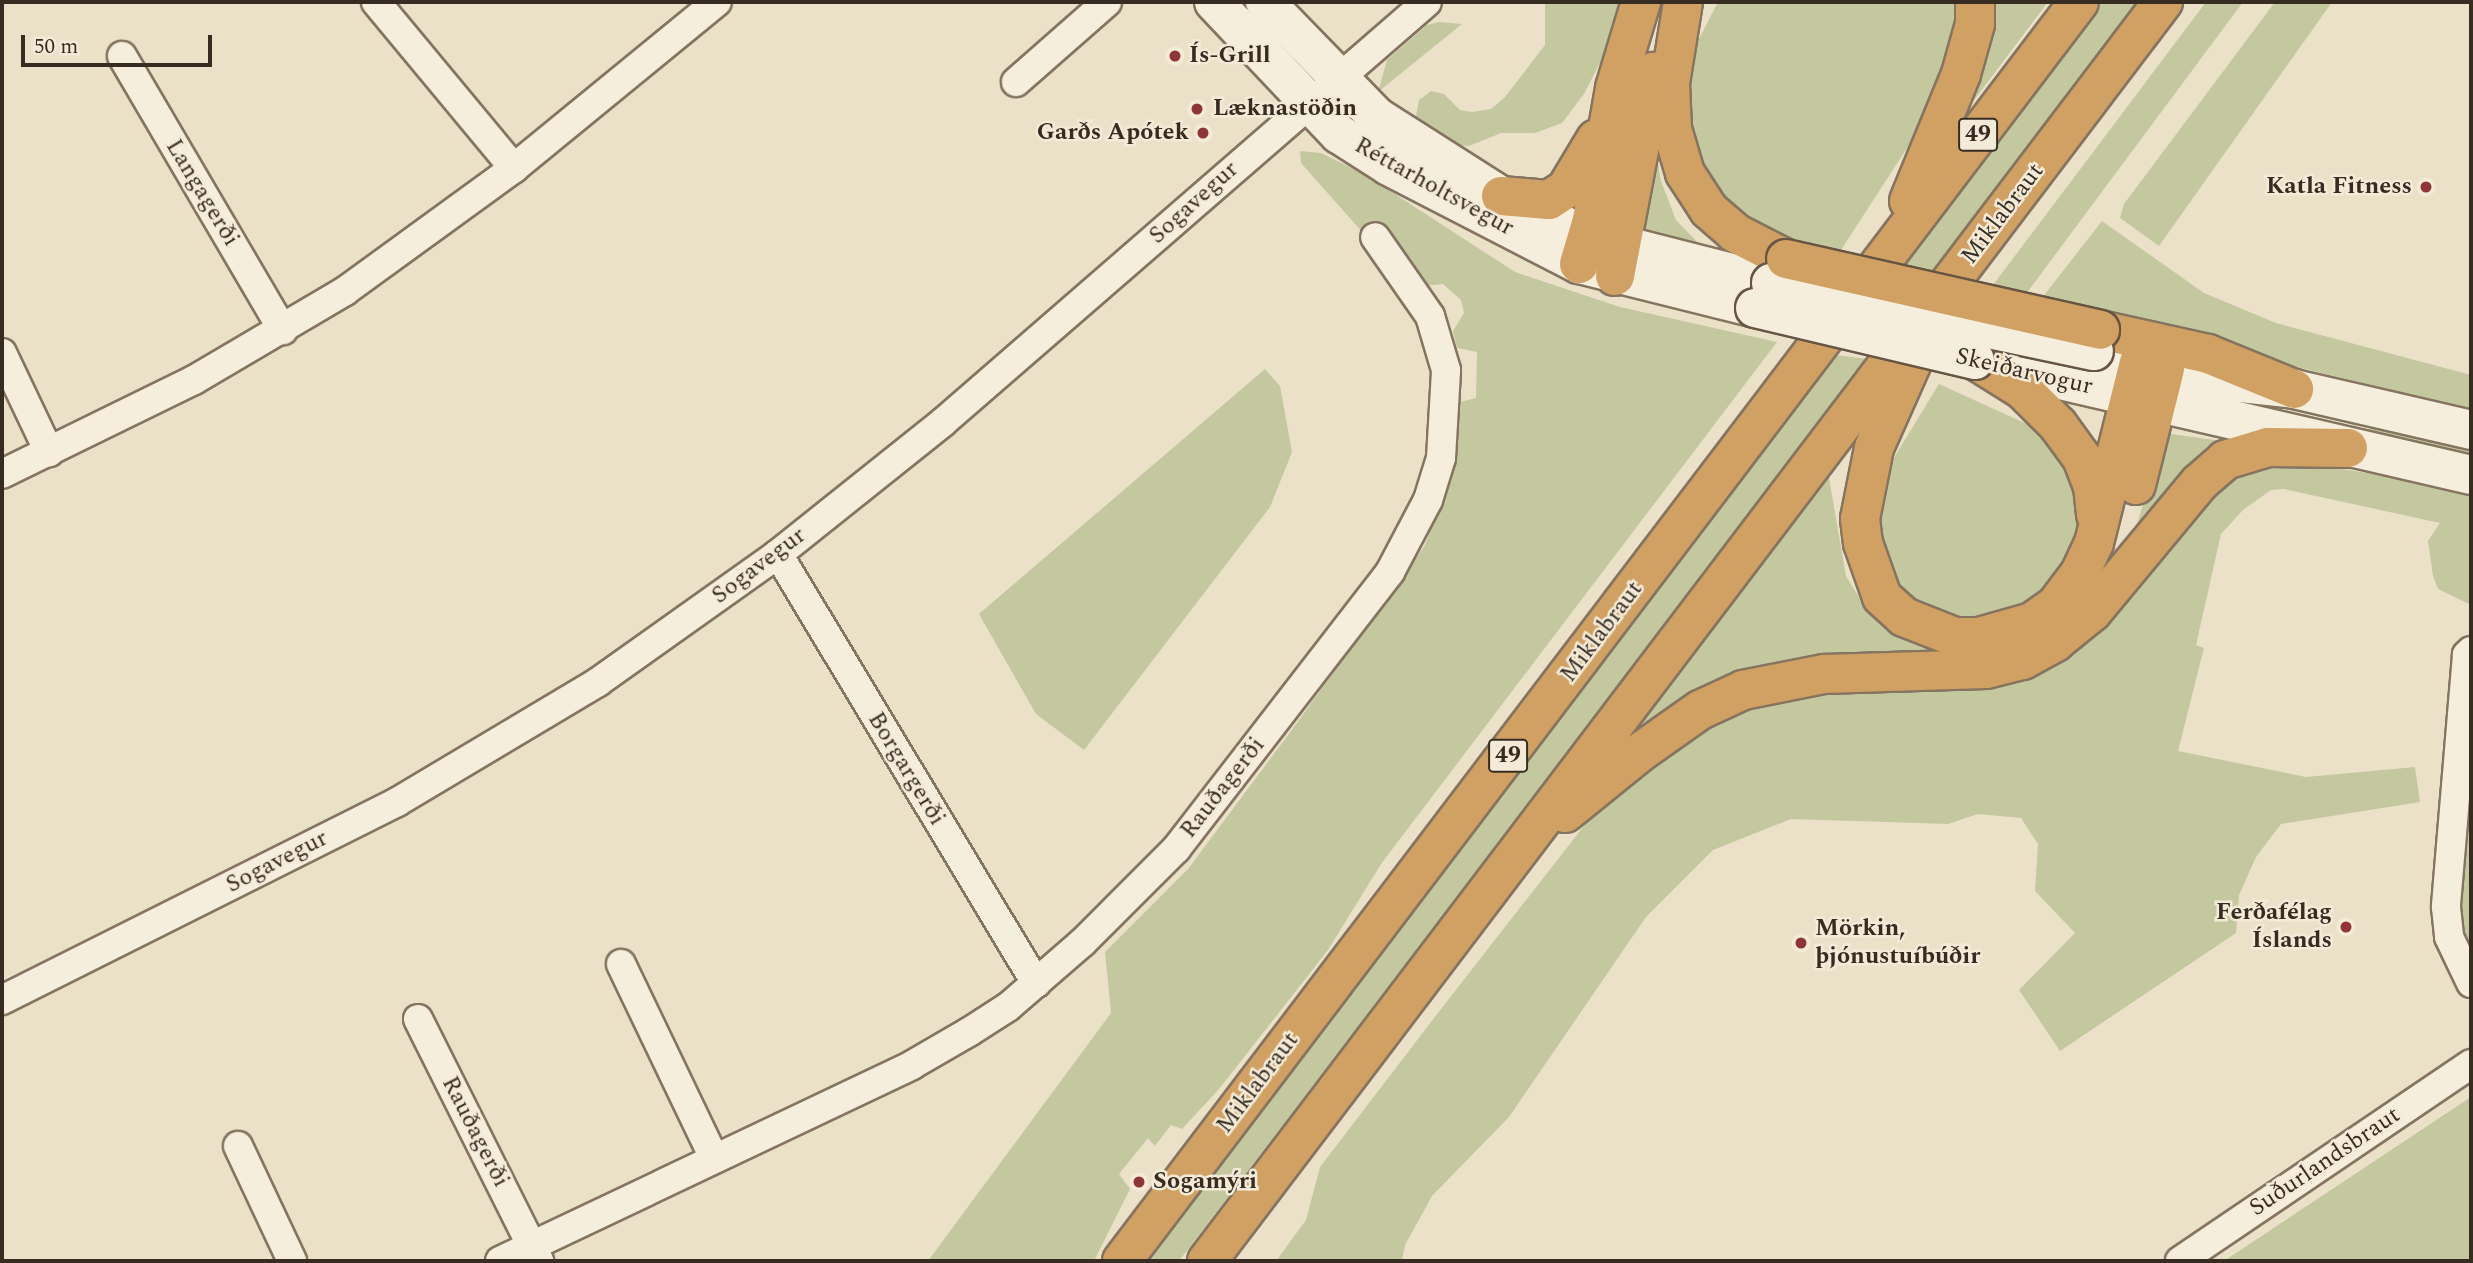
<!DOCTYPE html>
<html>
<head>
<meta charset="utf-8">
<style>
	body { margin:0 }
	#map { position:relative; width:2473px; height:1263px; overflow:hidden; background:#ebe1c9; font-family:Spectral,serif }
	div>[style] { position:absolute }
	.green>* { inset:0; background:#c3c89e }
	.roads { filter:drop-shadow(2px 0 #857460) drop-shadow(-2px 0 #857460) drop-shadow(0 2px #857460) drop-shadow(0 -2px #857460) }
	.street>* { height:28px; margin:-14px; padding:0 14px; transform-origin:14px; border-radius:14px; background:#f6eedc }
	.secondary>* { height:38px; margin:-19px; padding:0 19px; transform-origin:19px; border-radius:19px; background:#f6eedc }
	.highway>* { height:38px; margin:-19px; padding:0 19px; transform-origin:19px; border-radius:19px; background:#d0a163 }
	.bridges { filter:drop-shadow(2px 0 #675543) drop-shadow(-2px 0 #675543) drop-shadow(0 2px #675543) drop-shadow(0 -2px #675543) }
	.secondary-bridge>* { height:38px; margin:-19px; padding:0 19px; transform-origin:19px; border-radius:19px; background:#f6eedc }
	.highway-bridge>* { height:38px; margin:-19px; padding:0 19px; transform-origin:19px; border-radius:19px; background:#d0a163 }
	.dots>* { width:19px; height:19px; translate:-50% -50%; box-sizing:border-box; border:4px solid #f3ebd8; border-radius:50% }
	span { translate:-50% -50%; white-space:nowrap; text-align:center; line-height:1.15; -webkit-text-stroke:5px #f3ebd8; paint-order:stroke }
	.shield-label span { padding:2px 5px; background:#f3ebd8; border:2px solid; border-radius:5px; -webkit-text-stroke-width:0 }
	.shield-label { font-size:23px; color:#372c22; font-weight:700 }
	.poi-label { font-size:24px; color:#372c22; font-weight:700 }
	.left { translate:0 -50%; text-align:left }
	.right { translate:-100% -50%; text-align:right }
	.street-label { font-size:24px; color:#372c22 }
	.frame { position:absolute; inset:0; border:4px solid #372c22; pointer-events:none }
	.scale { position:absolute; left:21px; top:35px; width:191px; height:32px; box-sizing:border-box; border:4px solid #372c22; border-top:0; padding-left:9px; font-size:21px; line-height:24px; white-space:nowrap; color:#372c22; -webkit-text-stroke:5px #f3ebd8; paint-order:stroke }
</style>
</head>
<body>
<div id="map">
	<div class="green">
		<div style="clip-path:polygon(1545px 2px,1631px 2px,1584px 94px,1562px 123px,1535px 133px,1501px 133px,1469px 146px,1442px 144px,1423px 132px,1416px 116px,1419px 100px,1431px 91px,1444px 94px,1460px 110px,1472px 112px,1491px 109px,1505px 97px,1545px 45px)"></div>
		<div style="clip-path:polygon(1718px 2px,1960px 2px,1962px 11px,1933px 108px,1839px 253px,1775px 235px,1735px 215px,1706px 178px,1690px 136px,1681px 74px)"></div>
		<div style="clip-path:polygon(1986px 2px,2048px 2px,1953px 128px)"></div>
		<div style="clip-path:polygon(2102px 2px,2137px 2px,1928px 277px,1901px 271px)"></div>
		<div style="clip-path:polygon(2206px 2px,2243px 2px,2023px 298px,1990px 289px)"></div>
		<div style="clip-path:polygon(2275px 2px,2332px 2px,2159px 246px,2120px 218px,2124px 204px)"></div>
		<div style="clip-path:polygon(1439px 22px,1462px 24px,1378px 92px,1387px 60px,1427px 25px)"></div>
		<div style="clip-path:polygon(1652px 128px,1661px 181px,1676px 220px,1704px 249px,1628px 240px)"></div>
		<div style="clip-path:polygon(1300px 151px,1321px 153px,1364px 174px,1515px 272px,1620px 307px,1777px 342px,1381px 864px,1328px 950px,1219px 1089px,1182px 1129px,1171px 1125px,1155px 1146px,1148px 1138px,1119px 1174px,1130px 1189px,1094px 1261px,928px 1261px,1111px 1013px,1105px 952px,1188px 869px,1291px 731px,1424px 547px,1446px 492px,1460px 402px,1476px 398px,1477px 352px,1457px 348px,1453px 331px,1464px 313px,1461px 300px,1443px 284px,1424px 286px,1378px 221px,1364px 234px,1301px 163px)"></div>
		<div style="clip-path:polygon(2102px 221px,2204px 293px,2276px 323px,2471px 375px,2471px 410px,2038px 303px)"></div>
		<div style="clip-path:polygon(1836px 355px,1867px 359px,1179px 1261px,1148px 1261px)"></div>
		<div style="clip-path:polygon(1265px 369px,1280px 386px,1292px 452px,1270px 507px,1084px 750px,1036px 714px,979px 614px)"></div>
		<div style="clip-path:polygon(1939px 384px,2053px 436px,2083px 494px,2082px 522px,2072px 559px,2052px 588px,2019px 613px,1972px 624px,1910px 608px,1881px 569px,1874px 509px,1892px 461px)"></div>
		<div style="clip-path:polygon(2134px 423px,2141px 427px,2097px 585px,2070px 622px,2031px 645px,1983px 661px,1789px 666px,1698px 698px,1652px 727px,1638px 719px,1828px 472px,1846px 576px,1867px 610px,1897px 633px,1928px 648px,1954px 651px,1996px 647px,2028px 638px,2086px 581px,2104px 539px)"></div>
		<div style="clip-path:polygon(2371px 429px,2471px 447px,2471px 461px,2345px 435px)"></div>
		<div style="clip-path:polygon(2165px 433px,2249px 445px,2129px 550px)"></div>
		<div style="clip-path:polygon(2271px 458px,2438px 484px,2471px 497px,2471px 605px,2438px 589px,2433px 576px,2428px 541px,2440px 523px,2284px 489px,2271px 490px,2243px 510px,2221px 534px,2196px 645px,2204px 648px,2178px 751px,2306px 777px,2415px 767px,2420px 802px,2281px 824px,2256px 857px,2239px 895px,2236px 933px,2060px 1051px,2019px 990px,2075px 933px,2035px 891px,2038px 844px,2021px 818px,1978px 814px,1948px 824px,1791px 819px,1713px 850px,1646px 917px,1509px 1117px,1432px 1196px,1405px 1245px,1402px 1261px,1276px 1261px,1306px 1220px,1320px 1167px,1441px 1009px,1594px 813px,1683px 729px,1773px 693px,1965px 682px,2231px 473px)"></div>
		<div style="clip-path:polygon(2471px 824px,2470px 912px,2471px 949px,2459px 918px,2465px 833px)"></div>
		<div style="clip-path:polygon(2471px 1097px,2471px 1261px,2224px 1261px)"></div>
	</div>
	<div class="roads">
		<div class="street">
			<div style="left:376px;top:2px;width:216px;rotate:50.3deg"></div>
			<div style="left:122px;top:56px;width:318px;rotate:59.6deg"></div>
			<div style="left:1016px;top:82px;width:121px;rotate:-41.3deg"></div>
			<div style="left:2px;top:353px;width:110px;rotate:64.6deg"></div>
			<div style="left:2px;top:474px;width:214px;rotate:-26.1deg"></div>
			<div style="left:194px;top:380px;width:175px;rotate:-30.5deg"></div>
			<div style="left:345px;top:291px;width:209px;rotate:-36deg"></div>
			<div style="left:514px;top:168px;width:262px;rotate:-39.3deg"></div>
			<div style="left:778px;top:554px;width:501px;rotate:58.98deg"></div>
			<div style="left:2471px;top:651px;width:6px;rotate:135deg"></div>
			<div style="left:2467px;top:655px;width:253px;rotate:94.8deg"></div>
			<div style="left:2446px;top:907px;width:30px;rotate:84deg"></div>
			<div style="left:2449px;top:937px;width:51px;rotate:64.4deg"></div>
			<div style="left:621px;top:964px;width:215px;rotate:64.4deg"></div>
			<div style="left:2px;top:1000px;width:442px;rotate:-26.6deg"></div>
			<div style="left:397px;top:802px;width:234px;rotate:-30.8deg"></div>
			<div style="left:598px;top:682px;width:221px;rotate:-35.4deg"></div>
			<div style="left:778px;top:554px;width:210px;rotate:-38.6deg"></div>
			<div style="left:942px;top:423px;width:642px;rotate:-40.96deg"></div>
			<div style="left:418px;top:1019px;width:271px;rotate:63.4deg"></div>
			<div style="left:238px;top:1146px;width:127px;rotate:64.8deg"></div>
			<div style="left:500px;top:1261px;width:456px;rotate:-25.4deg"></div>
			<div style="left:912px;top:1065px;width:66px;rotate:-30.1deg"></div>
			<div style="left:969px;top:1032px;width:46px;rotate:-32.7deg"></div>
			<div style="left:1008px;top:1007px;width:99px;rotate:-40.9deg"></div>
			<div style="left:1083px;top:942px;width:132px;rotate:-45deg"></div>
			<div style="left:1176px;top:849px;width:350px;rotate:-52.3deg"></div>
			<div style="left:1390px;top:572px;width:81px;rotate:-62.2deg"></div>
			<div style="left:1428px;top:500px;width:44px;rotate:-72.8deg"></div>
			<div style="left:1441px;top:458px;width:88px;rotate:-86.7deg"></div>
			<div style="left:1446px;top:370px;width:56px;rotate:-106.5deg"></div>
			<div style="left:1430px;top:316px;width:96px;rotate:-124.8deg"></div>
			<div style="left:2180px;top:1261px;width:351px;rotate:-34.1deg"></div>
		</div>
		<div class="secondary">
			<div style="left:1214px;top:2px;width:182px;rotate:46.6deg"></div>
			<div style="left:1339px;top:134px;width:59px;rotate:32.6deg"></div>
			<div style="left:1389px;top:166px;width:214px;rotate:27.3deg"></div>
			<div style="left:1579px;top:264px;width:181px;rotate:14deg"></div>
			<div style="left:1265px;top:2px;width:161px;rotate:45.8deg"></div>
			<div style="left:1377px;top:117px;width:147px;rotate:32.5deg"></div>
			<div style="left:1501px;top:196px;width:95px;rotate:24.9deg"></div>
			<div style="left:1587px;top:236px;width:190px;rotate:14.3deg"></div>
			<div style="left:2094px;top:351px;width:114px;rotate:14.3deg"></div>
			<div style="left:2204px;top:379px;width:91px;rotate:6.3deg"></div>
			<div style="left:2294px;top:389px;width:182px;rotate:13deg"></div>
			<div style="left:1982px;top:362px;width:502px;rotate:13.01deg"></div>
		</div>
		<div class="highway">
			<div style="left:1683px;top:2px;width:82px;rotate:99.1deg"></div>
			<div style="left:1670px;top:83px;width:46px;rotate:87.5deg"></div>
			<div style="left:1672px;top:129px;width:46px;rotate:73.5deg"></div>
			<div style="left:1685px;top:173px;width:44px;rotate:57deg"></div>
			<div style="left:1709px;top:210px;width:35px;rotate:41deg"></div>
			<div style="left:1735px;top:233px;width:57px;rotate:27deg"></div>
			<div style="left:1501px;top:196px;width:48px;rotate:4.8deg"></div>
			<div style="left:1549px;top:200px;width:20px;rotate:-33deg"></div>
			<div style="left:1566px;top:189px;width:58px;rotate:-59deg"></div>
			<div style="left:1909px;top:201px;width:137px;rotate:-67.7deg"></div>
			<div style="left:1961px;top:74px;width:52px;rotate:-74.4deg"></div>
			<div style="left:1975px;top:24px;width:22px;rotate:-90deg"></div>
			<div style="left:1579px;top:264px;width:46px;rotate:-73.5deg"></div>
			<div style="left:1592px;top:220px;width:134px;rotate:-80.1deg"></div>
			<div style="left:1615px;top:88px;width:90px;rotate:-73.2deg"></div>
			<div style="left:1615px;top:276px;width:208px;rotate:-79.2deg"></div>
			<div style="left:2100px;top:330px;width:111px;rotate:12.5deg"></div>
			<div style="left:2208px;top:354px;width:93px;rotate:22.1deg"></div>
			<div style="left:1914px;top:358px;width:98px;rotate:114deg"></div>
			<div style="left:1874px;top:448px;width:72px;rotate:101.2deg"></div>
			<div style="left:1860px;top:519px;width:24px;rotate:83deg"></div>
			<div style="left:1863px;top:543px;width:57px;rotate:70.6deg"></div>
			<div style="left:1882px;top:597px;width:30px;rotate:42deg"></div>
			<div style="left:1904px;top:617px;width:55px;rotate:21.4deg"></div>
			<div style="left:1955px;top:637px;width:24px"></div>
			<div style="left:1979px;top:637px;width:55px;rotate:-15.8deg"></div>
			<div style="left:2032px;top:622px;width:29px;rotate:-35deg"></div>
			<div style="left:2056px;top:605px;width:40px;rotate:-53deg"></div>
			<div style="left:2080px;top:573px;width:33px;rotate:-65deg"></div>
			<div style="left:2094px;top:543px;width:186px;rotate:-76deg"></div>
			<div style="left:1975px;top:360px;width:57px;rotate:32deg"></div>
			<div style="left:2023px;top:390px;width:49px;rotate:45deg"></div>
			<div style="left:2058px;top:425px;width:41px;rotate:54deg"></div>
			<div style="left:2082px;top:458px;width:30px;rotate:69deg"></div>
			<div style="left:2093px;top:486px;width:29px;rotate:84deg"></div>
			<div style="left:2136px;top:485px;width:120px;rotate:-76deg"></div>
			<div style="left:1565px;top:813px;width:95px;rotate:-39deg"></div>
			<div style="left:1639px;top:753px;width:75px;rotate:-35.2deg"></div>
			<div style="left:1700px;top:710px;width:47px;rotate:-24.9deg"></div>
			<div style="left:1743px;top:690px;width:83px;rotate:-11.2deg"></div>
			<div style="left:1824px;top:674px;width:162px;rotate:-1.8deg"></div>
			<div style="left:1986px;top:669px;width:38px;rotate:-14deg"></div>
			<div style="left:2023px;top:660px;width:37px;rotate:-29deg"></div>
			<div style="left:2055px;top:642px;width:48px;rotate:-39deg"></div>
			<div style="left:2092px;top:612px;width:168px;rotate:-50.3deg"></div>
			<div style="left:2199px;top:483px;width:35px;rotate:-41deg"></div>
			<div style="left:2225px;top:460px;width:45px;rotate:-16.8deg"></div>
			<div style="left:2268px;top:447px;width:80px;rotate:0.7deg"></div>
			<div style="left:1122px;top:1261px;width:1581px;rotate:-52.76deg"></div>
			<div style="left:1207px;top:1261px;width:1581px;rotate:-52.79deg"></div>
		</div>
	</div>
	<div class="bridges">
		<div class="secondary-bridge">
			<div style="left:1771px;top:283px;width:330px;rotate:11.9deg"></div>
			<div style="left:1755px;top:308px;width:226px;rotate:13.3deg"></div>
		</div>
		<div class="highway-bridge">
			<div style="left:1786px;top:259px;width:322px;rotate:12.7deg"></div>
		</div>
	</div>
	<div class="dots">
		<div style="left:1175px;top:56px;background:#8f3535"></div>
		<div style="left:1197px;top:109px;background:#8f3535"></div>
		<div style="left:1203px;top:133px;background:#8f3535"></div>
		<div style="left:2426px;top:187px;background:#8f3535"></div>
		<div style="left:2346px;top:927px;background:#8f3535"></div>
		<div style="left:1801px;top:943px;background:#8f3535"></div>
		<div style="left:1139px;top:1182px;background:#8f3535"></div>
	</div>
	<div class="shield-label">
		<span style="left:1978px;top:135px">49</span>
		<span style="left:1508px;top:756px">49</span>
	</div>
	<div class="poi-label">
		<span class="left" style="left:1189px;top:56px">Ís-Grill</span>
		<span class="left" style="left:1213px;top:109px">Læknastöðin</span>
		<span class="right" style="left:1189px;top:133px">Garðs Apótek</span>
		<span class="right" style="left:2412px;top:187px">Katla Fitness</span>
		<span class="right" style="left:2332px;top:927px">Ferðafélag<br>Íslands</span>
		<span class="left" style="left:1815px;top:943px">Mörkin,<br>þjónustuíbúðir</span>
		<span class="left" style="left:1153px;top:1182px">Sogamýri</span>
	</div>
	<div class="street-label">
		<span style="left:1434px;top:187px;rotate:29deg">Réttarholtsvegur</span>
		<span style="left:202px;top:193px;rotate:59deg">Langagerði</span>
		<span style="left:1194px;top:203px;rotate:-42deg">Sogavegur</span>
		<span style="left:2003px;top:214px;rotate:-53deg">Miklabraut</span>
		<span style="left:2024px;top:372px;rotate:13deg">Skeiðarvogur</span>
		<span style="left:759px;top:566px;rotate:-37deg">Sogavegur</span>
		<span style="left:1602px;top:632px;rotate:-53deg">Miklabraut</span>
		<span style="left:906px;top:769px;rotate:59deg">Borgargerði</span>
		<span style="left:1223px;top:788px;rotate:-52deg">Rauðagerði</span>
		<span style="left:277px;top:862px;rotate:-27deg">Sogavegur</span>
		<span style="left:1258px;top:1083px;rotate:-53deg">Miklabraut</span>
		<span style="left:475px;top:1132px;rotate:63deg">Rauðagerði</span>
		<span style="left:2325px;top:1162px;rotate:-34deg">Suðurlandsbraut</span>
	</div>
	<div class="frame"></div>
	<div class="scale">50 m</div>
</div>
</body>
</html>
